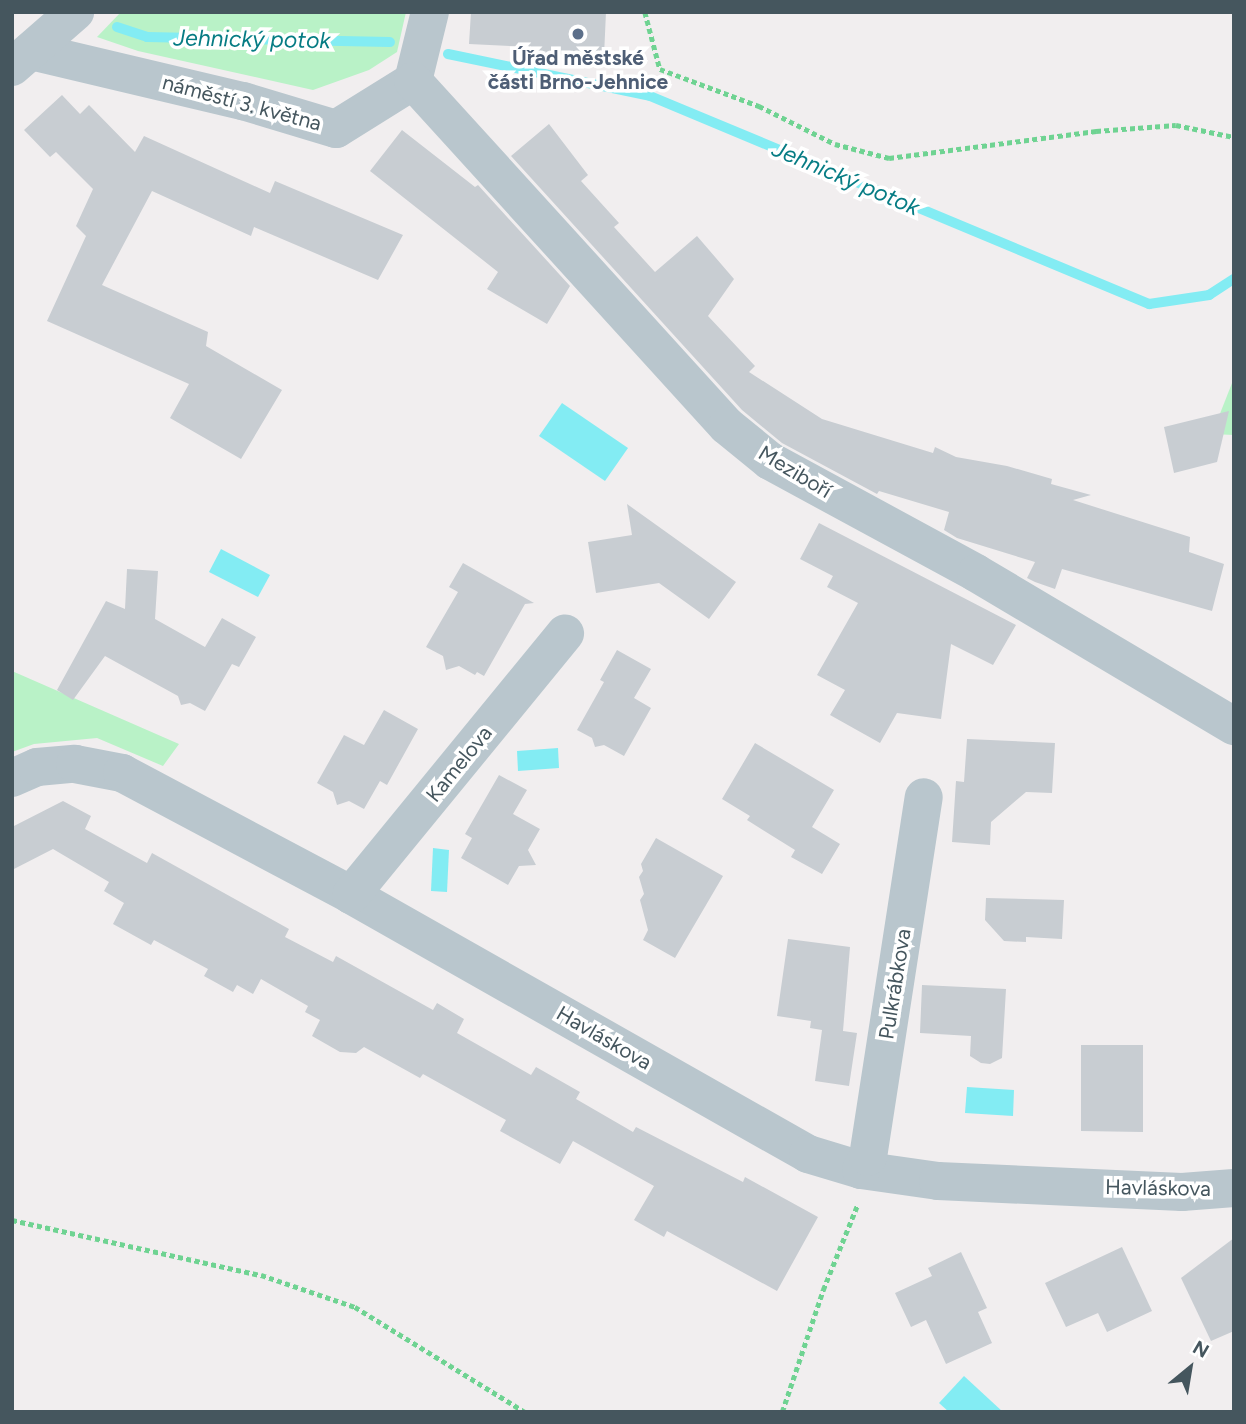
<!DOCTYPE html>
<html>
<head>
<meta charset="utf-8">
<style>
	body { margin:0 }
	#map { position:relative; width:1246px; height:1424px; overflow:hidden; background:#f1eeef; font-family:Figtree,sans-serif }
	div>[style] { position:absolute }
	.green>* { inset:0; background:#b9f2c7 }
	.water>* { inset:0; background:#83ecf3 }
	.stream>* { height:10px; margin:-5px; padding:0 5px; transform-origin:5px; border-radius:5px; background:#83ecf3 }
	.building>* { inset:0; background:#c8cdd2 }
	.path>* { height:4.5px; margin-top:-2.25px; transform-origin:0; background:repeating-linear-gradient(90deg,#6fd392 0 5px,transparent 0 8.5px) }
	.minor>* { height:38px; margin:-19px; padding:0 19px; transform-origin:19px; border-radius:19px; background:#b9c6cd }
	.tertiary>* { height:38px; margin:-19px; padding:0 19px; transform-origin:19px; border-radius:19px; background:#b9c6cd }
	.dots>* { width:19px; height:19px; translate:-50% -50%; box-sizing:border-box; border:4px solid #fff; border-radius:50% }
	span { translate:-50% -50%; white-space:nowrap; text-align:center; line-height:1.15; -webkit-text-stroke:7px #fff; paint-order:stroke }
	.service-label { font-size:21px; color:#4e5e75; font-weight:700 }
	.street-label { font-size:21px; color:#45565e }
	.water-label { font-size:23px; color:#067c84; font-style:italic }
	.frame { position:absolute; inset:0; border:14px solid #45565e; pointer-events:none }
	.north { position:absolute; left:1155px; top:1333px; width:70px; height:70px; -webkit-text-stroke:5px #fff; paint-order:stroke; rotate:30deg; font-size:19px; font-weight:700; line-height:28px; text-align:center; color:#45565e }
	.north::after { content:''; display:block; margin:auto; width:24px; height:32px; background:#45565e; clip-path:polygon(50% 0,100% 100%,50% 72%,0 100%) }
</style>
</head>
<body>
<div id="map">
	<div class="green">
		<div style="clip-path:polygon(121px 12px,406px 12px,397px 52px,369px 70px,313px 90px,138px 51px,97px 37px)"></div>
		<div style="clip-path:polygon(1234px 378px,1234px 435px,1212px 434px)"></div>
		<div style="clip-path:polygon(12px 671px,179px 744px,163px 766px,97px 738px,34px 744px,12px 752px)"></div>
	</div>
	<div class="water">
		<div style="clip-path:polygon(562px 403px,628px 448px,605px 481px,539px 436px)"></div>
		<div style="clip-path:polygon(221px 549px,270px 575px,258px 597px,209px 572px)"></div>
		<div style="clip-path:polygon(558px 748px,559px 768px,518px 771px,517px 751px)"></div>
		<div style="clip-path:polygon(433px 848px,449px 850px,447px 892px,431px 891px)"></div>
		<div style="clip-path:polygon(967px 1087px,1014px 1090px,1013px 1116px,965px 1113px)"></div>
		<div style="clip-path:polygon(964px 1376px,1003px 1412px,949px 1412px,939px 1403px)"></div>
	</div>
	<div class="stream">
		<div style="left:117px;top:27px;width:32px;rotate:18deg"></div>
		<div style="left:147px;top:37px;width:243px;rotate:1.2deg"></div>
		<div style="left:448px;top:54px;width:206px;rotate:11.7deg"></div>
		<div style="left:650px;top:96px;width:541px;rotate:22.63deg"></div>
		<div style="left:1149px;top:304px;width:61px;rotate:-8.5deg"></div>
		<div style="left:1209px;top:295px;width:30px;rotate:-33deg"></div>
	</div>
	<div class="building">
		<div style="clip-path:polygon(471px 12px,606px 12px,604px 56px,528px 53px,529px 47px,469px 44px)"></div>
		<div style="clip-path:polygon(62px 95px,80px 114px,89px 105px,135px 152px,144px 136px,270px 193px,275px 181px,403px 235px,378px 280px,254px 227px,251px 236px,152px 191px,102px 285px,208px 332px,206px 346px,282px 390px,241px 459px,170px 418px,189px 384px,47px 321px,86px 236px,76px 226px,93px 189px,56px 152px,50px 157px,24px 130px)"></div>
		<div style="clip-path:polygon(549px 124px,588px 175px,581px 181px,619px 223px,614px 227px,655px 272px,697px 236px,734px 279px,708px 316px,755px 366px,749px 372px,822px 419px,933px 453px,935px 447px,956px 457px,1007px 466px,1052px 479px,1051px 484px,1091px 495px,1073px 500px,1190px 537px,1189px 552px,1224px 564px,1212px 611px,1062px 569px,1055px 589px,1035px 582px,1027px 578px,1035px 562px,957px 538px,944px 530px,949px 512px,879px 491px,877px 494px,782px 443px,742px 410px,511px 156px)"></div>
		<div style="clip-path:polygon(402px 130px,475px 187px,478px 185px,570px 286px,547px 324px,487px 289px,498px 272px,370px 171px)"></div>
		<div style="clip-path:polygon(1229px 411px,1217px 462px,1174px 473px,1164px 427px)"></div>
		<div style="clip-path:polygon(627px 504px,736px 582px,709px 619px,659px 583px,596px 593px,588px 542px,632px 535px)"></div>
		<div style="clip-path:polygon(819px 523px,1016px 625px,993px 665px,951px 644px,941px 719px,897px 713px,880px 743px,830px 715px,845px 690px,817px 675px,858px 603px,827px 587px,833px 576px,800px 559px)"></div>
		<div style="clip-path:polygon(463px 563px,534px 603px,525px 604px,484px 676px,477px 672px,475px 675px,459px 666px,446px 670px,443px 656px,426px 647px,458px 592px,449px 587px)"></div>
		<div style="clip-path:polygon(127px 569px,158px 571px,155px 619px,205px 647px,222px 618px,256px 637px,239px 667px,232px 664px,205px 711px,190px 703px,181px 705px,178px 696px,105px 656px,73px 700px,57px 690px,106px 601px,125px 609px)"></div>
		<div style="clip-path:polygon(617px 650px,651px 669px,634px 698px,651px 708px,624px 756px,604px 745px,595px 747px,592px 738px,577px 730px,604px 682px,600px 680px)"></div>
		<div style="clip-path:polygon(384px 710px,418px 729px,387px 785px,380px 781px,364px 809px,349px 801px,337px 805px,333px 792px,317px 783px,344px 735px,364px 745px)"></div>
		<div style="clip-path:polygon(967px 739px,1055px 743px,1052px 793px,1026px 792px,991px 822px,990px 845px,952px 842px,956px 781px,964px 782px)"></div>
		<div style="clip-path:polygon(755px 743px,834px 790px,812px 827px,840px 844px,822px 874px,791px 857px,795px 850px,747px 820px,750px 816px,722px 799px)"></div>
		<div style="clip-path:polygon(499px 775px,527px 790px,513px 814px,540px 829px,528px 850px,536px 865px,519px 866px,508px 885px,461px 858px,472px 838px,465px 834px)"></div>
		<div style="clip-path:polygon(63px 801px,91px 816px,85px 829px,147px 863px,152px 853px,289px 929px,285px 937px,333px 962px,336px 956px,433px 1010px,437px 1003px,464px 1019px,457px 1033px,531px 1075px,536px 1067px,580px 1092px,576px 1099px,633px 1132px,636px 1127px,743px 1182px,745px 1177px,818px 1217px,777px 1291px,667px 1231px,664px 1237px,634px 1220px,654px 1186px,573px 1141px,560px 1164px,500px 1131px,506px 1120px,423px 1074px,420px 1078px,364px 1047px,356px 1053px,340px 1052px,312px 1036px,320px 1020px,305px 1012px,308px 1006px,261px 979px,253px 994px,237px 985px,233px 992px,204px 976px,208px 969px,154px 940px,151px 945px,113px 924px,124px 903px,104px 891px,109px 882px,53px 849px,12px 870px,12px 827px)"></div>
		<div style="clip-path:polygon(656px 838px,723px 876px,675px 958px,643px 940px,648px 930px,640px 900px,644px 894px,639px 877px,643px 871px,641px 864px)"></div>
		<div style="clip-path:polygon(986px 898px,1064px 900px,1062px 939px,1026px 937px,1026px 942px,1004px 941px,985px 920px)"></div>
		<div style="clip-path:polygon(788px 939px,850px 947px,843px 1031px,857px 1033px,849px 1086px,815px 1081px,822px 1030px,810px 1028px,811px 1021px,777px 1016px)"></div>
		<div style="clip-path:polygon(922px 985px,1006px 989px,1002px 1058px,990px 1064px,981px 1063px,970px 1056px,971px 1036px,920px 1033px)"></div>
		<div style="clip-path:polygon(1081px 1045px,1143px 1045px,1143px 1132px,1081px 1131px)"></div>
		<div style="clip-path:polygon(1234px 1238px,1234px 1331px,1211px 1341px,1181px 1278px)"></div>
		<div style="clip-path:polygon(1122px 1247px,1152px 1311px,1107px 1332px,1098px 1313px,1066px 1327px,1045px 1283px)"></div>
		<div style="clip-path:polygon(961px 1252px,987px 1308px,978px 1312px,992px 1343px,946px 1364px,926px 1320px,911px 1327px,895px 1293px,932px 1276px,928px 1268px)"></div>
	</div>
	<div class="path">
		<div style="left:645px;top:12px;width:59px;rotate:75.3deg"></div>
		<div style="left:660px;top:69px;width:106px;rotate:20.5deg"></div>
		<div style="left:759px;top:106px;width:85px;rotate:26.6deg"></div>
		<div style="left:835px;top:144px;width:56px;rotate:14.5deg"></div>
		<div style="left:889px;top:158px;width:209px;rotate:-7.4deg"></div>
		<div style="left:1096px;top:131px;width:80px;rotate:-4.3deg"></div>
		<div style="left:1176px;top:125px;width:59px;rotate:11.7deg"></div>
		<div style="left:12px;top:1220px;width:255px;rotate:12.5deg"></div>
		<div style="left:261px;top:1275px;width:99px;rotate:18.8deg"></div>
		<div style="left:355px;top:1307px;width:200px;rotate:31.7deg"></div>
		<div style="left:782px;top:1412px;width:129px;rotate:-71.4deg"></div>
		<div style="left:823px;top:1290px;width:91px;rotate:-68deg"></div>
	</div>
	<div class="minor">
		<div style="left:31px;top:51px;width:218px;rotate:13.3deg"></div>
		<div style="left:243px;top:101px;width:97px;rotate:16.8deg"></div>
		<div style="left:336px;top:129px;width:91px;rotate:-31.9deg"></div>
		<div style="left:413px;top:81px;width:71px;rotate:-76.2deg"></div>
		<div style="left:413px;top:81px;width:466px;rotate:47.7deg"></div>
		<div style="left:727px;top:426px;width:55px;rotate:39.1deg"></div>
		<div style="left:770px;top:461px;width:234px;rotate:28.5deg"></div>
		<div style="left:976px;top:573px;width:300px;rotate:30.7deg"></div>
		<div style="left:12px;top:778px;width:27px;rotate:-24deg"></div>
		<div style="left:37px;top:767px;width:38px;rotate:-5deg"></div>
		<div style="left:75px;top:764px;width:48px;rotate:10.8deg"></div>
		<div style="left:122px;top:773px;width:259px;rotate:28deg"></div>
		<div style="left:351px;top:895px;width:525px;rotate:29.54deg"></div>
		<div style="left:808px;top:1154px;width:55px;rotate:16.8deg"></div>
		<div style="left:861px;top:1170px;width:78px;rotate:8.1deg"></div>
		<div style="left:938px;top:1181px;width:244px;rotate:2.6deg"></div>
		<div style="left:1182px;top:1192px;width:52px;rotate:-4.4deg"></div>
		<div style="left:351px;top:895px;width:338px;rotate:-50.7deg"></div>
		<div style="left:861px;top:1170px;width:15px;rotate:-62deg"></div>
		<div style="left:868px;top:1157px;width:364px;rotate:-81.2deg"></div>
	</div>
	<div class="tertiary">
		<div style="left:12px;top:67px;width:84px;rotate:-41.1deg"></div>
	</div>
	<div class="dots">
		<div style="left:578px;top:34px;background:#5c6f8a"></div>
	</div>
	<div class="service-label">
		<span style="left:578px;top:70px">Úřad městské<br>části Brno-Jehnice</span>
	</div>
	<div class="street-label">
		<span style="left:242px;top:103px;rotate:15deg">náměstí 3. května</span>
		<span style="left:795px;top:472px;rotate:31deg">Meziboří</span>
		<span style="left:459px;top:764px;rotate:-51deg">Kamelova</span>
		<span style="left:895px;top:984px;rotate:-81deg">Pulkrábkova</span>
		<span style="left:604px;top:1038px;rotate:30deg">Havláskova</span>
		<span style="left:1158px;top:1188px;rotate:1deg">Havláskova</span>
	</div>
	<div class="water-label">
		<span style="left:252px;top:39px;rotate:1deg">Jehnický potok</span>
		<span style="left:846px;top:178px;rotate:23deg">Jehnický potok</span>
	</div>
	<div class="frame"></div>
	<div class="north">N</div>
</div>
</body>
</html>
